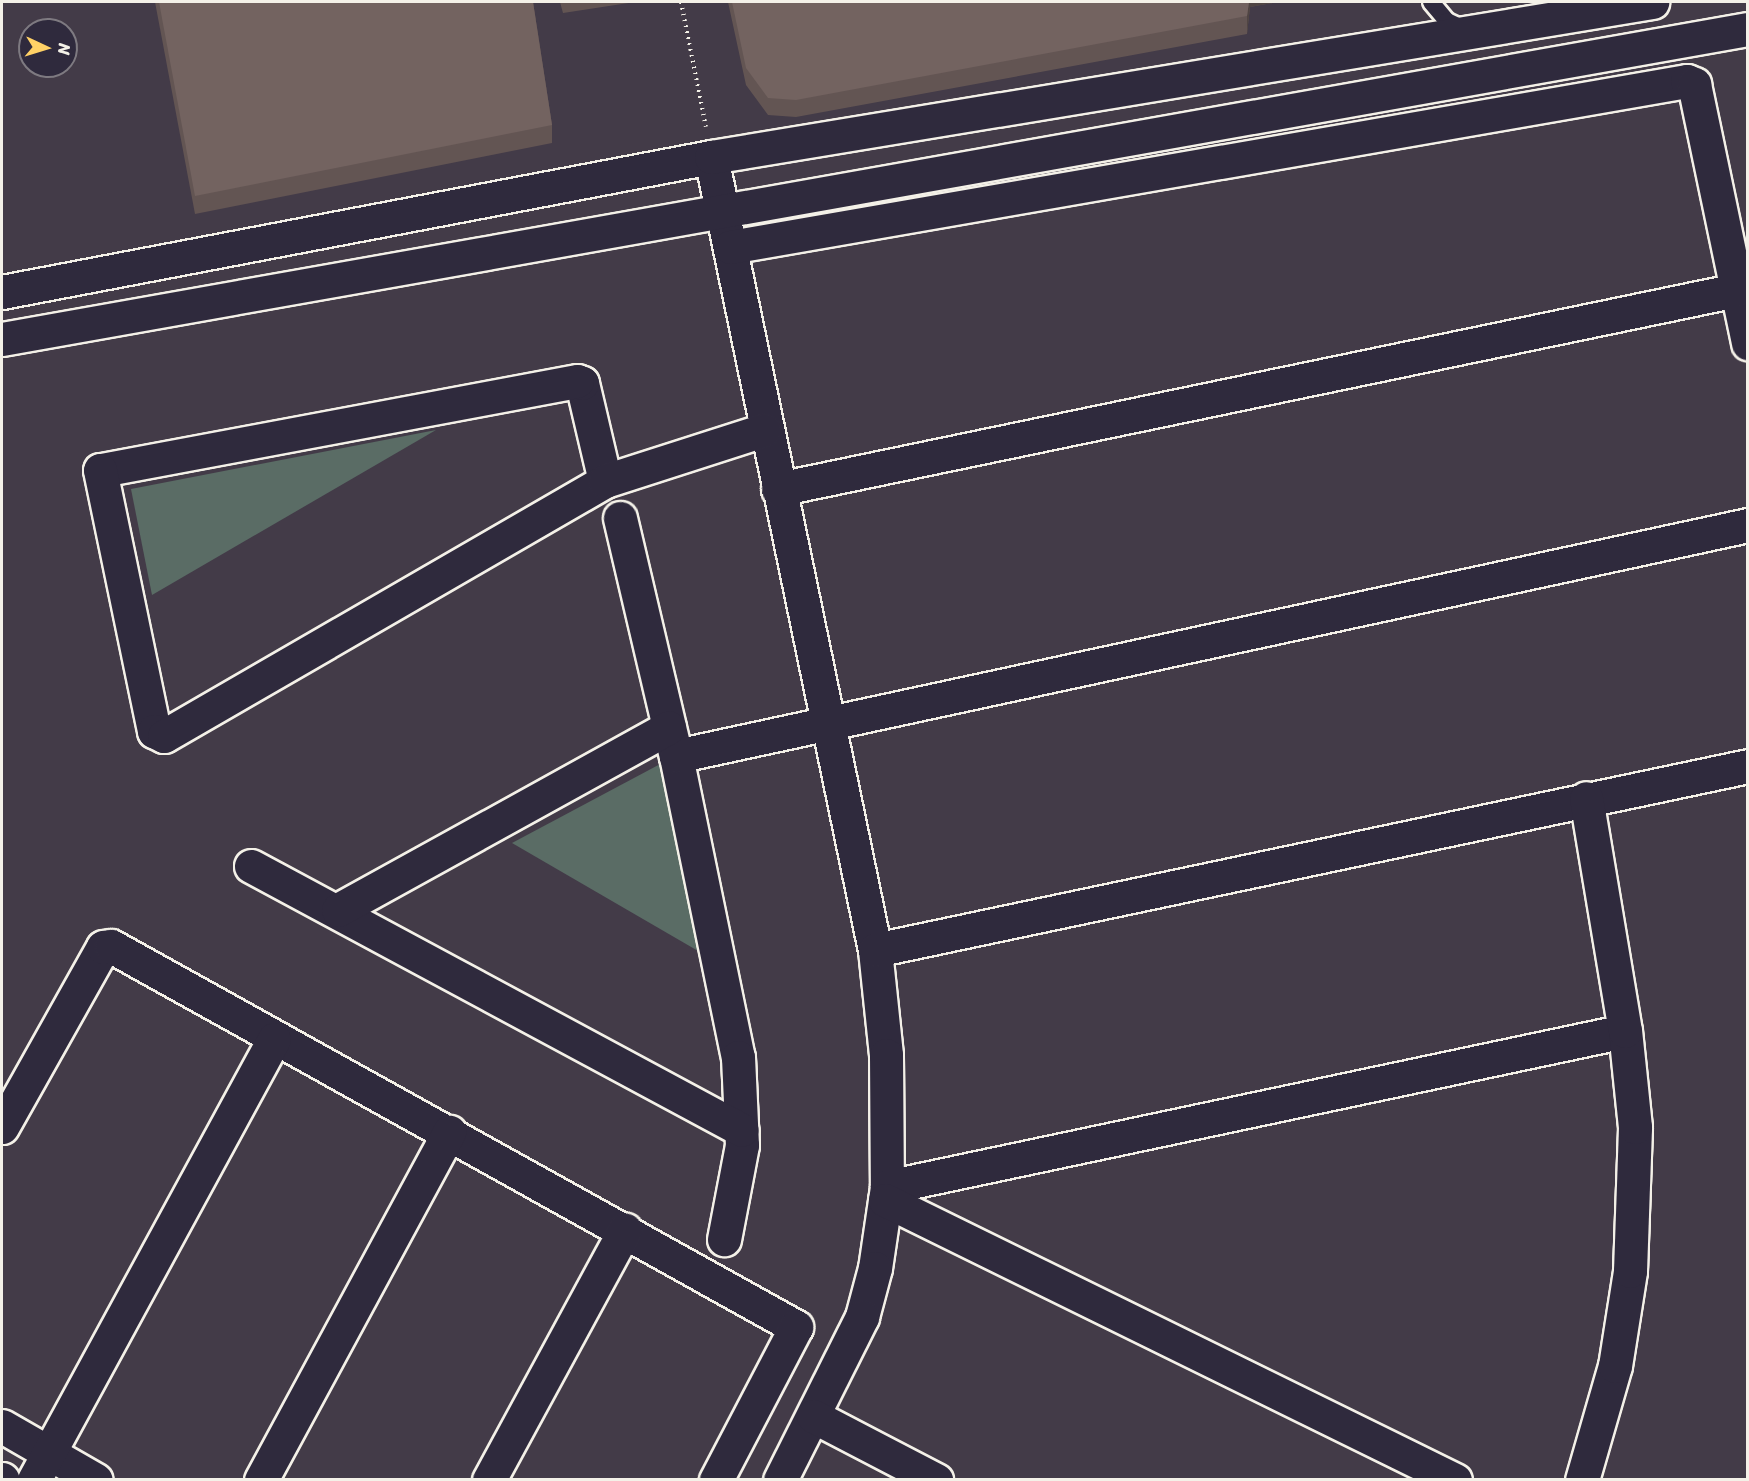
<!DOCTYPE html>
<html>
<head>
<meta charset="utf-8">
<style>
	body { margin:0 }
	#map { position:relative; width:1749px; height:1481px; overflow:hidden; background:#433b48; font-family:Sriracha,sans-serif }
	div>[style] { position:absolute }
	.green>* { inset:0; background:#5a6c65 }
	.path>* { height:4px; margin-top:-2px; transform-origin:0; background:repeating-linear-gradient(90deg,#f4f1e8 0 1.5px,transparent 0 6px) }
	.roads { filter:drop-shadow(2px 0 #f4f1e8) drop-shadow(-2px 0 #f4f1e8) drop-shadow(0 2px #f4f1e8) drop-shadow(0 -2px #f4f1e8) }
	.service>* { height:16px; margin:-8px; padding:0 8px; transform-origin:8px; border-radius:8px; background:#2f2a3d }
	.minor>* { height:33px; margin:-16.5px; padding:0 16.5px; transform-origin:16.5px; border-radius:16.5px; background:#2f2a3d }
	.wall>* { inset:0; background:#635553 }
	.shaded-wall>* { inset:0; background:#504543 }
	.building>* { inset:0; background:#736360 }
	span { translate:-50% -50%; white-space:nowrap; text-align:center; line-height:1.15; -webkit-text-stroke:6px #2f2a3d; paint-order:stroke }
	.frame { position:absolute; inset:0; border:3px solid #f4f1e8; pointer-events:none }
	.north { position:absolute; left:18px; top:18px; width:60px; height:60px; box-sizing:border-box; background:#2f2a3d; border:2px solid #7e7a81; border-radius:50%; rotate:94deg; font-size:16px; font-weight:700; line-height:24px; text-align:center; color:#f4f1e8 }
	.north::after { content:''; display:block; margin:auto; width:21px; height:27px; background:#ffd166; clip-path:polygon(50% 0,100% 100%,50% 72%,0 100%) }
</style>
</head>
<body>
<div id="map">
	<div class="green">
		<div style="clip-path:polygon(436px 430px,152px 595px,131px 489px)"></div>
		<div style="clip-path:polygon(664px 762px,705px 955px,512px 843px)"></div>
	</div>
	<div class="path">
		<div style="left:681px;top:2px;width:127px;rotate:78.7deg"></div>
	</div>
	<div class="roads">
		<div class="service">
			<div style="left:1431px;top:2px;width:25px;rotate:50deg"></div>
			<div style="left:1447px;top:21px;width:19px;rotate:25deg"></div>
		</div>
		<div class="minor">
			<div style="left:711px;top:157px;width:810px;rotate:78.32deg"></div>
			<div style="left:875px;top:950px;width:106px;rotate:84deg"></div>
			<div style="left:886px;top:1055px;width:132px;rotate:89.6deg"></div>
			<div style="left:887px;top:1187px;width:82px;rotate:98.4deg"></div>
			<div style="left:875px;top:1268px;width:51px;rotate:104.9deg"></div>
			<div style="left:862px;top:1317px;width:182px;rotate:116.7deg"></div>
			<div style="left:730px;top:247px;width:971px;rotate:-9.84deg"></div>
			<div style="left:1687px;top:81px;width:8px;rotate:23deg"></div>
			<div style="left:1694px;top:84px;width:265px;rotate:78.2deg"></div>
			<div style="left:2px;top:292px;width:722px;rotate:-10.78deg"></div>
			<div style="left:711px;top:157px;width:954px;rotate:-9.35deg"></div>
			<div style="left:2px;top:339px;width:1773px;rotate:-10.07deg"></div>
			<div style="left:605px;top:481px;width:101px;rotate:-103.2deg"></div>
			<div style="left:582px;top:383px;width:5px;rotate:-158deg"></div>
			<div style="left:577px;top:381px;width:485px;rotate:169.4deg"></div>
			<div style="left:100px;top:470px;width:267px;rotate:78.3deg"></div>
			<div style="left:154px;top:731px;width:11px;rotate:27deg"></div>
			<div style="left:164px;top:736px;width:509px;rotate:-30.04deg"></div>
			<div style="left:605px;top:481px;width:167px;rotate:-17.8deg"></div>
			<div style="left:778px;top:489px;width:978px;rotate:-11.73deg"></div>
			<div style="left:620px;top:518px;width:244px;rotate:76.8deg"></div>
			<div style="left:676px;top:756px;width:307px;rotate:78.4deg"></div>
			<div style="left:738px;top:1057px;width:88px;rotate:87.4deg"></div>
			<div style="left:742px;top:1145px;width:96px;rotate:100.8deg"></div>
			<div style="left:676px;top:756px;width:1097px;rotate:-12.16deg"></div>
			<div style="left:251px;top:866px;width:557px;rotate:28.27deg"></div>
			<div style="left:338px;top:910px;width:378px;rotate:-28.9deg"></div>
			<div style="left:875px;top:950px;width:892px;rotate:-11.9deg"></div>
			<div style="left:2px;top:1127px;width:206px;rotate:-60.7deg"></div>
			<div style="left:103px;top:947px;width:8px;rotate:-7deg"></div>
			<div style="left:111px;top:946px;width:784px;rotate:29.08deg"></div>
			<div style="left:796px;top:1327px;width:173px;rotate:117.6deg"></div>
			<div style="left:887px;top:1187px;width:754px;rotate:-11.94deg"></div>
			<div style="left:885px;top:1200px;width:635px;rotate:26.16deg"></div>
			<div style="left:813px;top:1416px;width:139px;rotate:27.5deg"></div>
			<div style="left:2px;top:1426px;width:108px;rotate:29.9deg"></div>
			<div style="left:2px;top:1479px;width:1px;rotate:45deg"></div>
			<div style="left:34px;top:1480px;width:502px;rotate:-61.44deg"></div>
			<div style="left:261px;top:1480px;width:396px;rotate:-61.6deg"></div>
			<div style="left:489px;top:1480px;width:285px;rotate:-61.5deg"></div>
			<div style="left:1582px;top:1480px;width:119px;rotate:-73.9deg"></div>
			<div style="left:1615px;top:1366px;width:96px;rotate:-81deg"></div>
			<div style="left:1630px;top:1271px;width:144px;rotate:-88deg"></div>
			<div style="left:1635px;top:1127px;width:97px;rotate:-95.9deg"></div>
			<div style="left:1625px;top:1031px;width:236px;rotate:-99.5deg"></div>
		</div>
	</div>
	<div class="wall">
		<div style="clip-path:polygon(155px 2px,533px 2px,552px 125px,552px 143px,195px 214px)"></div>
		<div style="clip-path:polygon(560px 2px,635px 2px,563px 13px)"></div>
		<div style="clip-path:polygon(728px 2px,1278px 2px,1250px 7px,1247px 34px,796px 117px,768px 115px,746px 85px)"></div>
	</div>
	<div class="shaded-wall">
		<div style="clip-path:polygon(1249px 2px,1278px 2px,1250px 7px,1247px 34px,1247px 16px)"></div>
	</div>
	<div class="building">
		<div style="clip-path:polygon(159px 2px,533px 2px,552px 125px,195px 196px)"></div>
		<div style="clip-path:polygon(732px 2px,1249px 2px,1247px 16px,796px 100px,768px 98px,746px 68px)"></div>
	</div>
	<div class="frame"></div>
	<div class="north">N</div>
</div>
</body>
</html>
